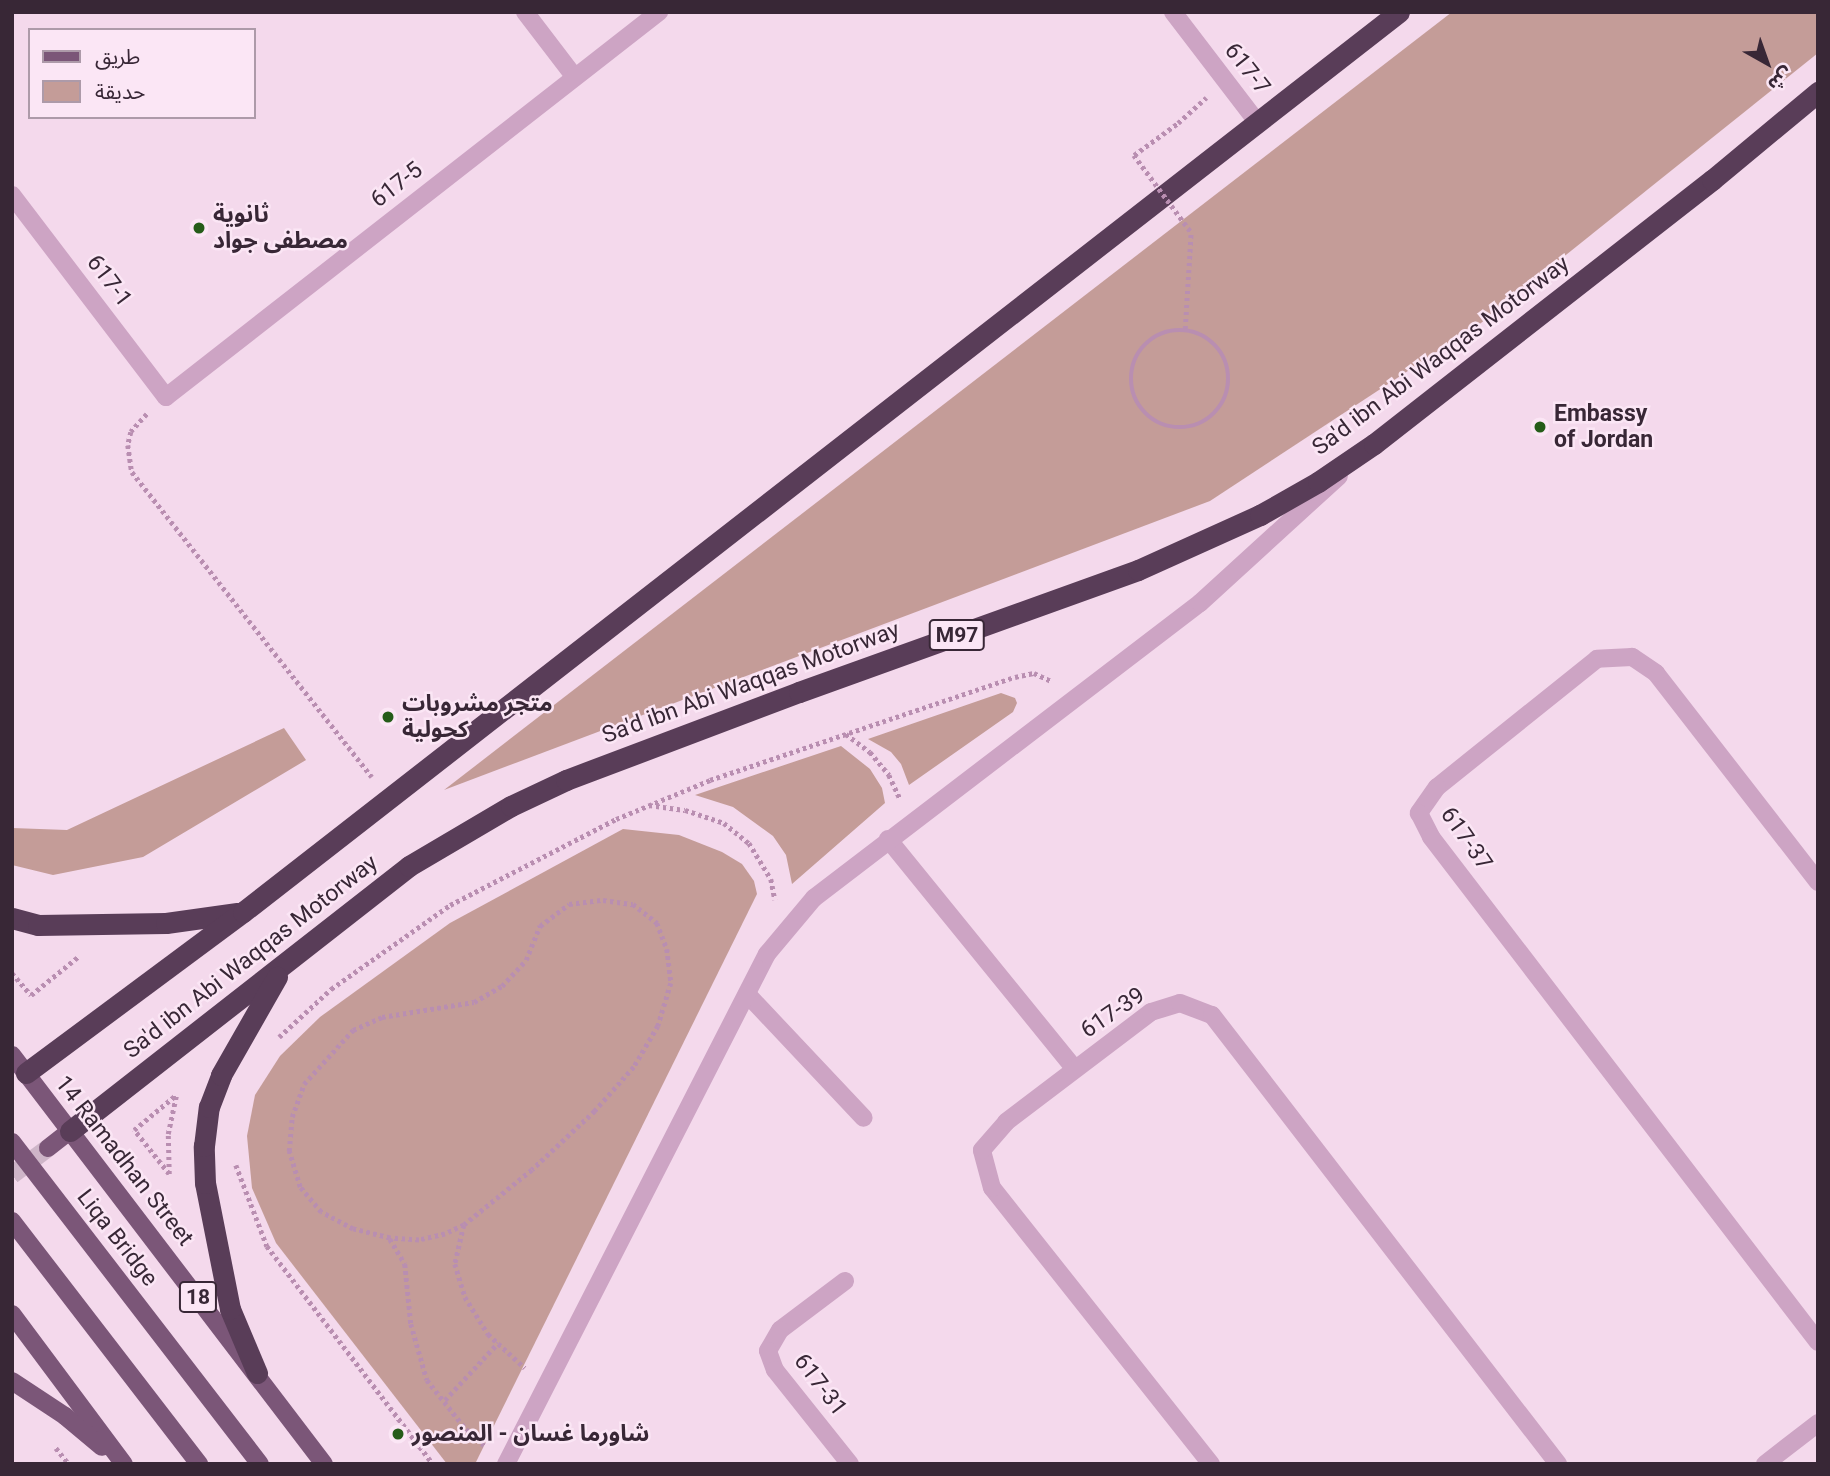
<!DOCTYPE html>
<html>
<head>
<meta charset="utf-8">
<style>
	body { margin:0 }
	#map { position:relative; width:1830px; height:1476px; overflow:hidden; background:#f4d9ec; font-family:Roboto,"Noto Sans Arabic",sans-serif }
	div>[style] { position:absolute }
	.green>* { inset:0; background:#c49c98 }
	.primary-tunnel>* { height:18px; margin-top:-9px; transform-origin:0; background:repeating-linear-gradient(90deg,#ceb5c8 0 18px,transparent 0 27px) }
	.path>* { height:4.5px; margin-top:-2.25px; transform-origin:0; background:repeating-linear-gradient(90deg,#b98eb1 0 3.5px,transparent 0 7px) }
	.path>.ring { margin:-2.25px; padding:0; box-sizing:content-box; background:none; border:4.5px solid #b98eb1; border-radius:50% }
	.service>* { height:18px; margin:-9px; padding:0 9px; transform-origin:9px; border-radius:9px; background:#cda4c4 }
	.minor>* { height:18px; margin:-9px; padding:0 9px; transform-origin:9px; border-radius:9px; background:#cda4c4 }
	.tertiary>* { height:18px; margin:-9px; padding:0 9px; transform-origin:9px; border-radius:9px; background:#cda4c4 }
	.primary>* { height:18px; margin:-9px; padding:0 9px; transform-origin:9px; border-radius:9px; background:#7b5678 }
	.motorway>* { height:21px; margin:-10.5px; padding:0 10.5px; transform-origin:10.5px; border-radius:10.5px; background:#593d58 }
	.path-bridge>* { height:4.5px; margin-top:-2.25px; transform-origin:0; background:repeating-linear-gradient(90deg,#b98eb1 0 3.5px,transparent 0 7px) }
	.primary-bridge>* { height:18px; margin:-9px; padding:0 9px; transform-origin:9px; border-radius:9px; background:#7b5678 }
	.dots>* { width:19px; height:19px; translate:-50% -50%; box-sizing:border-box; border:4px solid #fbe6f5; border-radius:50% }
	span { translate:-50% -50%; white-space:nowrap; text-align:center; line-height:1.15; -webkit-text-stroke:5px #fbe6f5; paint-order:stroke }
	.shield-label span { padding:2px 5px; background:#fbe6f5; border:2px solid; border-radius:5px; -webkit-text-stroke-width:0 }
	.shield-label { font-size:21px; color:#382736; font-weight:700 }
	.street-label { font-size:23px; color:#382736 }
	.poi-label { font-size:23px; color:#382736; font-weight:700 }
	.left { translate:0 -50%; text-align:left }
	.frame { position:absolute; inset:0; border:14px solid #382736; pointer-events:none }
	.legend { position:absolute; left:28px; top:28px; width:228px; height:91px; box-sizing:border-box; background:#fbe6f5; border:2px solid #ad9aa9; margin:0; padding:9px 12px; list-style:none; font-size:21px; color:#382736 }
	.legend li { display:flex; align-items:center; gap:14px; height:35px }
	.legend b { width:35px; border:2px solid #ad9aa9 }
	.north { position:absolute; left:1732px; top:28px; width:70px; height:70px; -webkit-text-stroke:5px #fbe6f5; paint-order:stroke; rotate:140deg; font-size:19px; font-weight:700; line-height:28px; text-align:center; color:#382736 }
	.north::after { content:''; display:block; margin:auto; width:24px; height:32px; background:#382736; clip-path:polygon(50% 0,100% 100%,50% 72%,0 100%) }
</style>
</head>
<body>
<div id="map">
	<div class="green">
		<div style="clip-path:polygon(1452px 12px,1818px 12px,1818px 53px,1481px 323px,1210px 501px,444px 790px)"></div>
		<div style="clip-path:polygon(1001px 693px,1015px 698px,1017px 703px,1013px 712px,909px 785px,901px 764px,891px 752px,868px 739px)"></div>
		<div style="clip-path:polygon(284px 728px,306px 760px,143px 857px,53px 875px,12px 865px,12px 828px,67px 830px)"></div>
		<div style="clip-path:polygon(841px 746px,870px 769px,882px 788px,885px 803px,792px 884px,786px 855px,773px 836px,733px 807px,695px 795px)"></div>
		<div style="clip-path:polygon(623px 829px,679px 835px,722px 852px,742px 864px,754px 881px,757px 894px,475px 1464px,447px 1464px,276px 1243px,252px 1188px,247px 1136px,255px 1095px,280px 1056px,320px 1017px,450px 923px)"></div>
	</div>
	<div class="primary-tunnel">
		<div style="left:12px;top:1175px;width:45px;rotate:-36.9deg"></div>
	</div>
	<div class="path">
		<div style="left:1134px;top:155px;width:54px;rotate:-36deg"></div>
		<div style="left:1178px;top:123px;width:38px;rotate:-42deg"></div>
		<div style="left:1185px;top:329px;width:97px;rotate:-86.5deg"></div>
		<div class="ring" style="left:1131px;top:330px;width:93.5px;height:93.5px"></div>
		<div style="left:147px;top:414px;width:24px;rotate:132deg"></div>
		<div style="left:131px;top:432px;width:13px;rotate:103deg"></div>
		<div style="left:128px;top:445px;width:27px;rotate:82deg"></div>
		<div style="left:132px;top:472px;width:388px;rotate:51.8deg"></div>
		<div style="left:846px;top:734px;width:30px;rotate:37deg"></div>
		<div style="left:870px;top:752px;width:30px;rotate:50deg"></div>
		<div style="left:889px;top:775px;width:26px;rotate:65deg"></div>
		<div style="left:649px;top:805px;width:36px;rotate:8deg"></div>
		<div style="left:685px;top:810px;width:41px;rotate:18.4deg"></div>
		<div style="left:724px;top:823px;width:32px;rotate:39deg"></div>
		<div style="left:749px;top:843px;width:42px;rotate:58.6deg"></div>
		<div style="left:771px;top:879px;width:21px;rotate:79deg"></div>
		<div style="left:12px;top:973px;width:29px;rotate:49deg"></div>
		<div style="left:31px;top:995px;width:62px;rotate:-39.1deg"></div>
		<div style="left:279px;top:1037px;width:71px;rotate:-42.7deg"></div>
		<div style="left:331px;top:989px;width:146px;rotate:-35.2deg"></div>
		<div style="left:450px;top:905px;width:187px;rotate:-27.4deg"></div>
		<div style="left:616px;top:819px;width:102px;rotate:-22.5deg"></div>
		<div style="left:710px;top:780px;width:322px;rotate:-18.7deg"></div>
		<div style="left:1015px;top:677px;width:19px;rotate:-12deg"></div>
		<div style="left:1034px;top:673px;width:19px;rotate:25deg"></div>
		<div style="left:236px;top:1165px;width:87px;rotate:69.1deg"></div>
		<div style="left:267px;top:1246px;width:274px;rotate:52.7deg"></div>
		<div style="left:169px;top:1174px;width:56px;rotate:-128.5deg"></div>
		<div style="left:134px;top:1130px;width:55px;rotate:-39.8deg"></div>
		<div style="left:169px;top:1174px;width:40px;rotate:-91.4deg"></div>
		<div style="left:168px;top:1134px;width:39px;rotate:-78deg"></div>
		<div style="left:464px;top:1225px;width:21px;rotate:155deg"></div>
		<div style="left:445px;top:1234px;width:27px;rotate:167deg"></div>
		<div style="left:419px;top:1240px;width:29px;rotate:-176deg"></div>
		<div style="left:390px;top:1238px;width:38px;rotate:-166deg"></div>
		<div style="left:353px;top:1229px;width:36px;rotate:-152deg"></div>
		<div style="left:321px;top:1212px;width:33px;rotate:-130deg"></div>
		<div style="left:300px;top:1187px;width:38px;rotate:-107deg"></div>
		<div style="left:289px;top:1151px;width:34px;rotate:-85deg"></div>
		<div style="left:292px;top:1117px;width:35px;rotate:-70deg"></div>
		<div style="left:304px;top:1084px;width:73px;rotate:-47.8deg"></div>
		<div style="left:353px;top:1030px;width:32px;rotate:-24deg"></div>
		<div style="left:382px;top:1017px;width:93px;rotate:-9.3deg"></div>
		<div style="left:474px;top:1002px;width:32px;rotate:-30deg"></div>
		<div style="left:502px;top:986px;width:35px;rotate:-47deg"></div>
		<div style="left:526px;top:960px;width:37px;rotate:-68deg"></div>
		<div style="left:540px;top:926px;width:36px;rotate:-37deg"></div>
		<div style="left:569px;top:904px;width:34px;rotate:-7deg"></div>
		<div style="left:603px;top:900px;width:30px;rotate:8deg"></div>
		<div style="left:633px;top:904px;width:31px;rotate:38deg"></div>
		<div style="left:657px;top:923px;width:28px;rotate:69deg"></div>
		<div style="left:667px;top:949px;width:34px;rotate:83deg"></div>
		<div style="left:671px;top:983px;width:45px;rotate:106.8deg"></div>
		<div style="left:658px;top:1026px;width:48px;rotate:120.3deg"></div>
		<div style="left:634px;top:1067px;width:59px;rotate:131.6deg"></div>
		<div style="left:595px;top:1111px;width:86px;rotate:136.9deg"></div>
		<div style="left:532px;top:1170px;width:87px;rotate:141deg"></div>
		<div style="left:464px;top:1225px;width:40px;rotate:103deg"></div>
		<div style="left:455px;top:1264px;width:34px;rotate:73deg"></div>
		<div style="left:465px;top:1297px;width:44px;rotate:58.1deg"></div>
		<div style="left:488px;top:1334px;width:50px;rotate:42.6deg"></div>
		<div style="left:390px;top:1239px;width:29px;rotate:59deg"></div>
		<div style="left:405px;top:1264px;width:60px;rotate:84.3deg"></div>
		<div style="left:411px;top:1324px;width:58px;rotate:74.1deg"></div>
		<div style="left:427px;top:1380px;width:63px;rotate:51.5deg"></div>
		<div style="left:466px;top:1429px;width:25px;rotate:42deg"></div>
		<div style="left:445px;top:1400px;width:78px;rotate:-47.1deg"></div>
		<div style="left:56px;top:1448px;width:21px;rotate:51deg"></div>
	</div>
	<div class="service">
		<div style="left:747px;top:994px;width:170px;rotate:46.7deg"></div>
	</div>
	<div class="minor">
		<div style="left:525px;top:12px;width:81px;rotate:52.6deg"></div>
		<div style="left:1173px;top:12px;width:138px;rotate:52.6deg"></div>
		<div style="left:12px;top:195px;width:254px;rotate:52.7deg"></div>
		<div style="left:166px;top:397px;width:626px;rotate:-37.99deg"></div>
		<div style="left:888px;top:839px;width:296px;rotate:50.9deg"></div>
		<div style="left:1818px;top:882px;width:264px;rotate:-127.8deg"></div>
		<div style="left:1656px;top:673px;width:29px;rotate:-146deg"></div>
		<div style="left:1632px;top:657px;width:35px;rotate:177deg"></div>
		<div style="left:1597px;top:659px;width:205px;rotate:141.3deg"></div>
		<div style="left:1437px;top:787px;width:32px;rotate:125deg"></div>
		<div style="left:1419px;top:813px;width:27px;rotate:63deg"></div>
		<div style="left:1431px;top:837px;width:636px;rotate:52.54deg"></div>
		<div style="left:845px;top:1281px;width:81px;rotate:143deg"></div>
		<div style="left:780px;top:1330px;width:24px;rotate:120deg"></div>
		<div style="left:768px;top:1351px;width:20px;rotate:70deg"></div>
		<div style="left:775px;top:1370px;width:120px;rotate:51.4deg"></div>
		<div style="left:1211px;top:1464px;width:352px;rotate:-128.4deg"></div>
		<div style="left:992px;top:1188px;width:39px;rotate:-105deg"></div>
		<div style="left:982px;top:1150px;width:37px;rotate:-49deg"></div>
		<div style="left:1006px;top:1122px;width:182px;rotate:-37.2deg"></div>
		<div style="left:1151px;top:1012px;width:30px;rotate:-17deg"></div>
		<div style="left:1180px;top:1003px;width:34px;rotate:21deg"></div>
		<div style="left:1212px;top:1015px;width:567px;rotate:52.38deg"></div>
		<div style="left:1765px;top:1464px;width:67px;rotate:-37.7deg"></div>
	</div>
	<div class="tertiary">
		<div style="left:506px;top:1464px;width:573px;rotate:-62.9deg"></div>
		<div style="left:767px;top:954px;width:73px;rotate:-50deg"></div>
		<div style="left:814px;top:898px;width:486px;rotate:-37.4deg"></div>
		<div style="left:1200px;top:603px;width:188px;rotate:-42.4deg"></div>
	</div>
	<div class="primary">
		<div style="left:12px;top:1055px;width:514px;rotate:52.66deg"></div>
		<div style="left:48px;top:1148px;width:28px;rotate:-38deg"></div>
		<div style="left:12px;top:1221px;width:307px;rotate:52.4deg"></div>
		<div style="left:12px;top:1314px;width:187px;rotate:53.3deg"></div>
		<div style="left:12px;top:1381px;width:64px;rotate:33.4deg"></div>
		<div style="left:65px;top:1416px;width:48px;rotate:40deg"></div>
	</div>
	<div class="motorway">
		<div style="left:12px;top:918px;width:27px;rotate:15deg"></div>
		<div style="left:38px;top:925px;width:128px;rotate:-0.9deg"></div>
		<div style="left:166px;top:923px;width:72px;rotate:-8deg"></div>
		<div style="left:26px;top:1073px;width:270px;rotate:-36.6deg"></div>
		<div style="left:243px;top:912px;width:1465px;rotate:-37.9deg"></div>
		<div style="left:70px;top:1131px;width:430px;rotate:-38deg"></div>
		<div style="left:409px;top:866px;width:118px;rotate:-30.5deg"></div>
		<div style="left:511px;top:806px;width:61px;rotate:-25.3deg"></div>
		<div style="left:566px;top:780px;width:249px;rotate:-20.7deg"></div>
		<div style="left:799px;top:692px;width:360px;rotate:-19.8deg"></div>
		<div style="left:1138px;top:570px;width:134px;rotate:-24.3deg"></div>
		<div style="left:1260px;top:515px;width:67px;rotate:-29.6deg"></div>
		<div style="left:1318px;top:482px;width:68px;rotate:-34.2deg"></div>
		<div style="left:1374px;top:444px;width:429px;rotate:-38deg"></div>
		<div style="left:1712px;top:180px;width:138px;rotate:-39.7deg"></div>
		<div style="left:257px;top:1373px;width:69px;rotate:-112.9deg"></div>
		<div style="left:230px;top:1309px;width:128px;rotate:-101.2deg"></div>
		<div style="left:205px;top:1183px;width:37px;rotate:-92deg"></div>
		<div style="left:204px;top:1146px;width:39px;rotate:-83deg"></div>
		<div style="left:209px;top:1107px;width:34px;rotate:-69deg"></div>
		<div style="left:221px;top:1075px;width:113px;rotate:-60.3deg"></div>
	</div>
	<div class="path-bridge">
		<div style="left:1134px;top:155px;width:96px;rotate:53.5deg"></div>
	</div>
	<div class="primary-bridge">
		<div style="left:12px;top:1142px;width:406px;rotate:52.4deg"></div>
	</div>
	<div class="dots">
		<div style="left:199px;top:228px;background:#255c19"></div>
		<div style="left:1540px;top:427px;background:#255c19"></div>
		<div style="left:388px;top:717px;background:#255c19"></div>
		<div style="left:398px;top:1434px;background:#255c19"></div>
	</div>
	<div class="shield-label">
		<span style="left:957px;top:635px">M97</span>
		<span style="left:198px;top:1297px">18</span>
	</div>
	<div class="street-label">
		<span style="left:1247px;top:69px;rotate:52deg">617-7</span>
		<span style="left:397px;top:185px;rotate:-38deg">617-5</span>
		<span style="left:109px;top:281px;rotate:53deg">617-1</span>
		<span style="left:1441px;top:356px;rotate:-37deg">Sa'd ibn Abi Waqqas Motorway</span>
		<span style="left:751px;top:683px;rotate:-20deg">Sa'd ibn Abi Waqqas Motorway</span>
		<span style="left:1466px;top:839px;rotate:55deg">617-37</span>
		<span style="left:251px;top:957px;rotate:-38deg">Sa'd ibn Abi Waqqas Motorway</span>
		<span style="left:1113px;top:1013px;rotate:-34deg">617-39</span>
		<span style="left:124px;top:1161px;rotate:52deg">14 Ramadhan Street</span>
		<span style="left:117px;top:1238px;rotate:52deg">Liqa Bridge</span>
		<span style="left:820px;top:1385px;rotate:53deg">617-31</span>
	</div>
	<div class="poi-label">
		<span class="left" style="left:213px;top:228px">ثانوية<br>مصطفى جواد</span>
		<span class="left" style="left:1554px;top:427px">Embassy<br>of Jordan</span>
		<span class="left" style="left:402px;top:717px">متجر مشروبات<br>كحولية</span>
		<span class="left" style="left:412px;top:1434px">شاورما غسان - المنصور</span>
	</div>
	<div class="frame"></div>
	<ul class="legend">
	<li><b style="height:9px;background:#7b5678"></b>طريق</li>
	<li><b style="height:19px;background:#c49c98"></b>حديقة</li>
	</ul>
	<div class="north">ش</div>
</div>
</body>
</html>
